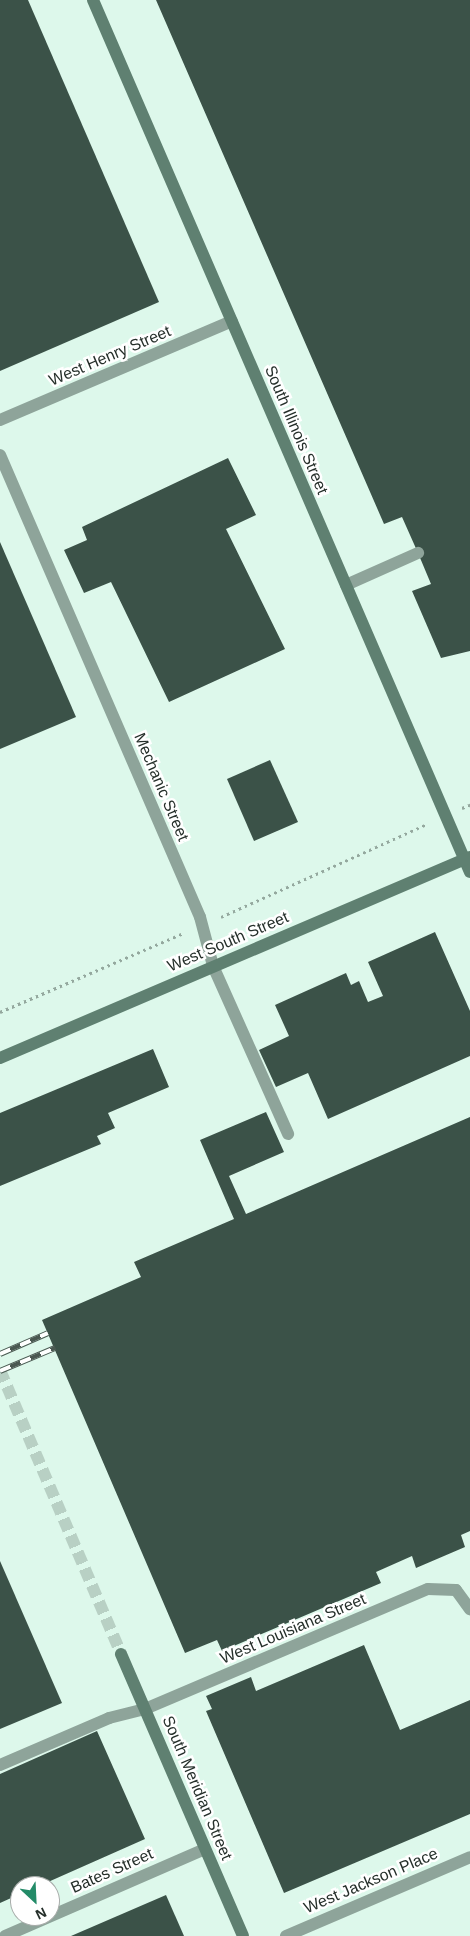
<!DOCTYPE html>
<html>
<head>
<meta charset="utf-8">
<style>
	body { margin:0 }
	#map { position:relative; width:470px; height:1936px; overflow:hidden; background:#ddf8eb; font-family:Helvetica,sans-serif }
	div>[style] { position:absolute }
	.building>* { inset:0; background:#3b5248 }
	.secondary-tunnel>* { height:12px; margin-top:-6px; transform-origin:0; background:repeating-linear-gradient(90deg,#b8d0c4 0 12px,transparent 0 18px) }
	.path>* { height:3px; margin-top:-1.5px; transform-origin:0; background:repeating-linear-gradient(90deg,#94a89e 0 2.5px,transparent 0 6.5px) }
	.service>* { height:12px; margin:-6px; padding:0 6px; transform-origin:6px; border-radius:6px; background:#8ea49a }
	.minor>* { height:12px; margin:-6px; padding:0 6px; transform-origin:6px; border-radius:6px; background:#8ea49a }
	.secondary>* { height:12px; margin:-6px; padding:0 6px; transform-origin:6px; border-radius:6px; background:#5f8071 }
	.rail>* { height:5.5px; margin-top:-2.75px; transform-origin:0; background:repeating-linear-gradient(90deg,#fff 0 11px,#4a5851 0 22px); box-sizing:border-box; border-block:1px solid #4a5851 }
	span { translate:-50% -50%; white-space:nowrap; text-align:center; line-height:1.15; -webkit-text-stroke:5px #fff; paint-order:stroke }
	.street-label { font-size:16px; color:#252f2a }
	.north { position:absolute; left:10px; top:1876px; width:50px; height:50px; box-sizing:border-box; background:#fff; border:1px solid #a8acaa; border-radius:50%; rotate:155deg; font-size:14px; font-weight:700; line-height:20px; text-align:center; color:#252f2a }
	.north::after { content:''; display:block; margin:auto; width:18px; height:22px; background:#238b68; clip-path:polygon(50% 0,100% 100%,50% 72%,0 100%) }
</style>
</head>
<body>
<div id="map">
	<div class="building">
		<div style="clip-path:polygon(0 0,28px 0,159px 302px,0 371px)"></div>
		<div style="clip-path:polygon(156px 0,470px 0,470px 651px,441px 658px,412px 591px,431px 584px,418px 553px,402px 517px,384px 524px)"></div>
		<div style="clip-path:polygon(228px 458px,256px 515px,226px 529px,285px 649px,169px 702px,111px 582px,84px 593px,64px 550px,87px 540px,82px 527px)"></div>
		<div style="clip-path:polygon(0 542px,76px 717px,0 749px)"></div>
		<div style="clip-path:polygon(270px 760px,298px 822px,254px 841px,227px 779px)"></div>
		<div style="clip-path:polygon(435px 932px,470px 1011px,470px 1056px,328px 1119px,308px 1073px,276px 1087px,259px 1050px,289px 1036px,275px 1005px,346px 973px,351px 985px,359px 981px,368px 1002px,383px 996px,368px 962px)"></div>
		<div style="clip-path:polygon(153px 1049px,169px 1087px,108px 1113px,115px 1128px,97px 1136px,101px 1144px,0 1186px,0 1113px)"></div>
		<div style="clip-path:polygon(266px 1112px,284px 1152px,229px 1176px,246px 1214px,470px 1117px,470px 1531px,461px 1535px,465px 1547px,416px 1568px,412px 1556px,376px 1572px,381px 1583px,222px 1651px,217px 1640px,185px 1653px,42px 1320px,141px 1277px,134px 1262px,234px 1219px,200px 1140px)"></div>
		<div style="clip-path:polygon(0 1561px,62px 1703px,0 1729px)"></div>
		<div style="clip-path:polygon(364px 1645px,400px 1730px,470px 1700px,470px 1814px,284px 1893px,206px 1711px,212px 1709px,206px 1696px,251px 1677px,256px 1691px)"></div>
		<div style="clip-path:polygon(97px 1731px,145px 1839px,39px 1886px,20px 1886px,20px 1894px,0 1903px,0 1774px)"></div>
		<div style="clip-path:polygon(166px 1895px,184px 1936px,71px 1936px)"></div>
	</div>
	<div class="secondary-tunnel">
		<div style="left:0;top:1370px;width:309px;rotate:66.9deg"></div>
	</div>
	<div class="path">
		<div style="left:462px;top:808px;width:9px;rotate:-21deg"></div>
		<div style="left:221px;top:917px;width:226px;rotate:-24.3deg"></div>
		<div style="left:0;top:1012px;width:199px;rotate:-23.3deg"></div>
	</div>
	<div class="service">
		<div style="left:346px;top:585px;width:79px;rotate:-24deg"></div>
		<div style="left:213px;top:966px;width:184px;rotate:65.9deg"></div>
		<div style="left:0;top:1765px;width:119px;rotate:-23.3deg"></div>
		<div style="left:109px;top:1718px;width:37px;rotate:-14deg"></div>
		<div style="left:5px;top:1936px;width:218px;rotate:-23.5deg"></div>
	</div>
	<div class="minor">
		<div style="left:0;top:420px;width:252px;rotate:-23.1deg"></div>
		<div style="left:0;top:455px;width:503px;rotate:66.59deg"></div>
		<div style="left:200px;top:917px;width:51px;rotate:75.1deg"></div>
		<div style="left:145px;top:1709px;width:307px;rotate:-23deg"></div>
		<div style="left:428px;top:1589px;width:28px;rotate:2deg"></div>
		<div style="left:456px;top:1590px;width:24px;rotate:54deg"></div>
		<div style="left:286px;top:1936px;width:200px;rotate:-23.2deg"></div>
	</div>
	<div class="secondary">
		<div style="left:93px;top:0;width:950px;rotate:66.62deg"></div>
		<div style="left:0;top:1058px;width:511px;rotate:-23.15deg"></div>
		<div style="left:121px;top:1654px;width:307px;rotate:66.6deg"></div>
	</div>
	<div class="rail">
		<div style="left:0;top:1354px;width:52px;rotate:-23.6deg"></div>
		<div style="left:0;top:1371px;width:60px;rotate:-22.7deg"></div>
	</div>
	<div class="street-label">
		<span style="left:110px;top:356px;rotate:-23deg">West Henry Street</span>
		<span style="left:296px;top:430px;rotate:67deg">South Illinois Street</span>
		<span style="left:161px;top:787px;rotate:67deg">Mechanic Street</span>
		<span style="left:228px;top:942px;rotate:-23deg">West South Street</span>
		<span style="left:293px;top:1629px;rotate:-23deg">West Louisiana Street</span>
		<span style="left:197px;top:1788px;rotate:67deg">South Meridian Street</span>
		<span style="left:112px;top:1871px;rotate:-24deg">Bates Street</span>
		<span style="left:371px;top:1881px;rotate:-23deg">West Jackson Place</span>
	</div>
	<div class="north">N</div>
</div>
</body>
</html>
